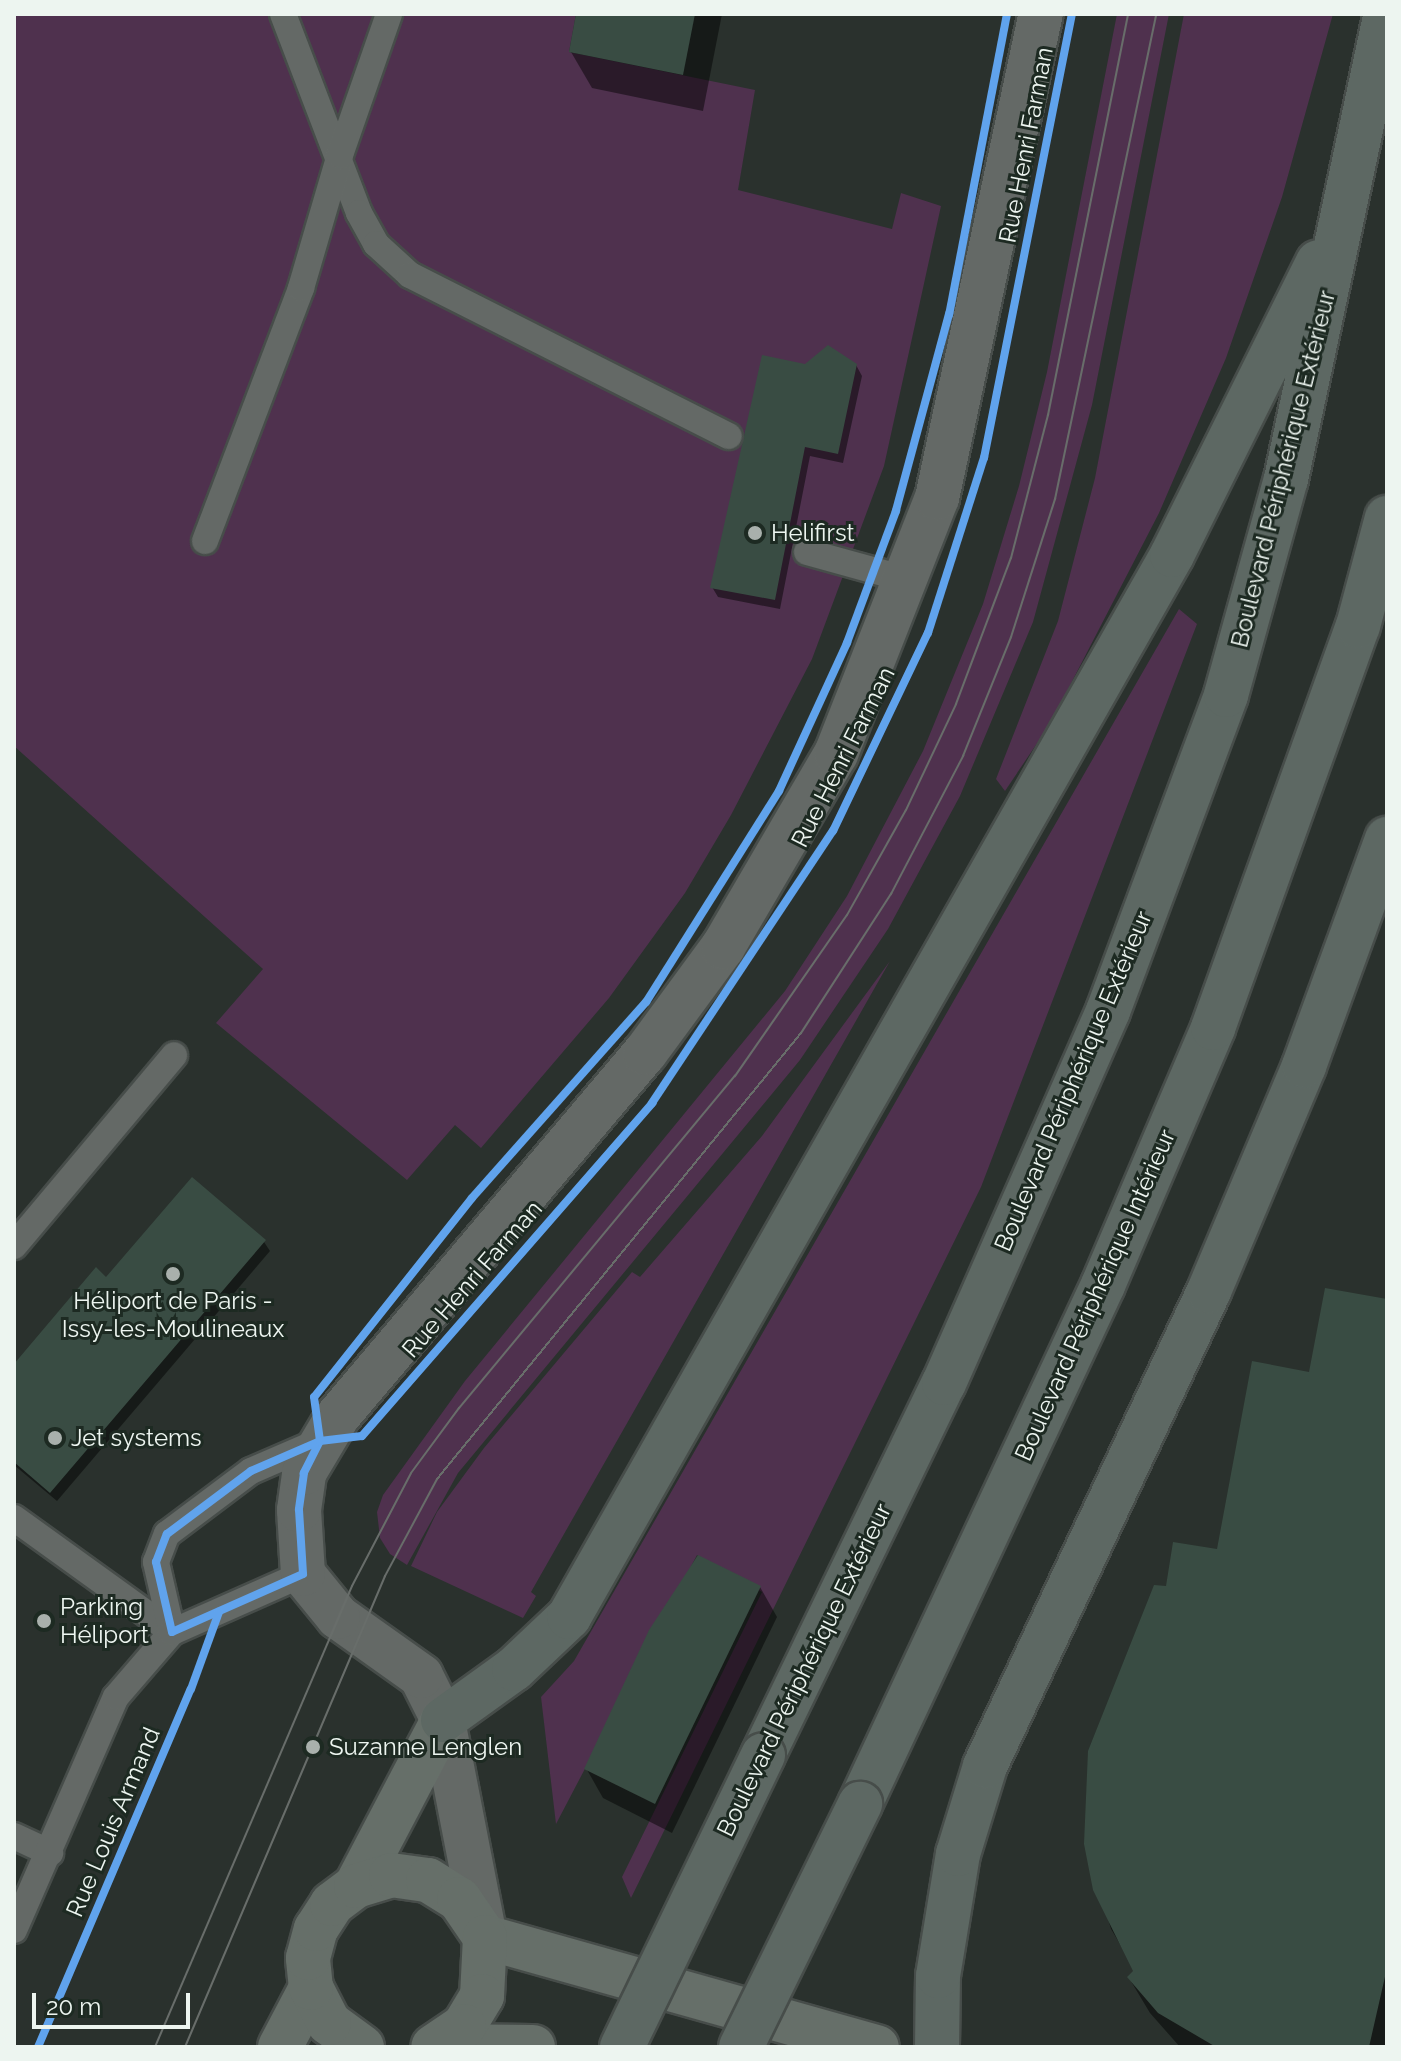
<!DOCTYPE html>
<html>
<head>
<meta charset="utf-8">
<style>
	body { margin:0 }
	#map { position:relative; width:1401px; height:2061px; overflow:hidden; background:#2a312d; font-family:Raleway,sans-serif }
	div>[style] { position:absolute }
	.green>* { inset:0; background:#4f314e }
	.shadow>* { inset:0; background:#0007 }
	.building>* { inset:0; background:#394c43 }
	.roads { filter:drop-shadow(2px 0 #474d4a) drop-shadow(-2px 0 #474d4a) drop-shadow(0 2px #474d4a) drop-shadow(0 -2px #474d4a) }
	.lane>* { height:26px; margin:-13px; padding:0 13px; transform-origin:13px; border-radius:13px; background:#646966 }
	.street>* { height:44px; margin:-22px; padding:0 22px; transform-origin:22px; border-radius:22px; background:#646966 }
	.primary>* { height:44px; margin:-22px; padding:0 22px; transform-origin:22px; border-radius:22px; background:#666f69 }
	.highway>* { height:44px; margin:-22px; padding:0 22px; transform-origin:22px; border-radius:22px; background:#5d6863 }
	.tram>* { height:2px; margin:-1px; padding:0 1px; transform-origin:1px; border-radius:1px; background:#686d6a }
	.bridges { filter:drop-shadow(2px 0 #474d4a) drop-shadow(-2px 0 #474d4a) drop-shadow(0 2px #474d4a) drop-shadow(0 -2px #474d4a) }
	.highway-bridge>* { height:44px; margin:-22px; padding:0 22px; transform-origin:22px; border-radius:22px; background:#5d6863 }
	.cycleway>* { height:8px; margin:-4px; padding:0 4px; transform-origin:4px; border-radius:4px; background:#60a3ed }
	.dots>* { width:22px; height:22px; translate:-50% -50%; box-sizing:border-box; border:4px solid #1d2a22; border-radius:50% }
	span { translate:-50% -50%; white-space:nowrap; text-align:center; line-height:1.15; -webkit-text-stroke:6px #1d2a22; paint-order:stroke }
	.street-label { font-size:24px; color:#edf5f0 }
	.poi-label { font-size:24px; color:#edf5f0 }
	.left { translate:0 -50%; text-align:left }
	.frame { position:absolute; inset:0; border:16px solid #edf5f0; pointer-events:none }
	.scale { position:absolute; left:32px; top:1993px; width:158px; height:36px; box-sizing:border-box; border:4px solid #edf5f0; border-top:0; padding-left:10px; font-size:24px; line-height:28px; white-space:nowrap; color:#edf5f0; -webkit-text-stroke:6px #1d2a22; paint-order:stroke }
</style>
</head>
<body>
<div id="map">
	<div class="green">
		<div style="clip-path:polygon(14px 14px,576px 14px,569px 52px,755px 90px,738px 190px,892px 229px,901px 193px,941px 206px,884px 466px,812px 659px,731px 815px,685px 893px,609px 998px,481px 1148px,455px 1125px,407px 1180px,216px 1023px,263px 969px,14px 746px)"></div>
		<div style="clip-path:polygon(1117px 14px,1169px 14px,1092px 405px,1033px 622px,960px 796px,888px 929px,800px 1060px,458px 1473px,407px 1565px,390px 1554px,380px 1538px,377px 1512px,383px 1495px,465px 1381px,785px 991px,847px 896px,923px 751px,983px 604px,1019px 486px,1047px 372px)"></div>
		<div style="clip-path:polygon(1184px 14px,1333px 14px,1282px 197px,1226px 358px,1159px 513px,1050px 724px,1005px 791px,996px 779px,1058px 621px,1095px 478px)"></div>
		<div style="clip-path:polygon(1179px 609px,1197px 624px,981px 1187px,631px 1898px,622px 1877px,762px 1592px,697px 1555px,556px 1824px,541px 1697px,574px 1661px)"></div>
		<div style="clip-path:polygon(890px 961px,531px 1592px,536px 1596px,523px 1618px,411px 1566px,437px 1512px,484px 1448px,632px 1272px,640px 1277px,762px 1136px)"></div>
	</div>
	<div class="shadow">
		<div style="clip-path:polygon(579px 14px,722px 14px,703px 111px,592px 88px,571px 52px)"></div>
		<div style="clip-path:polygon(856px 365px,862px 376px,843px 463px,810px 456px,780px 609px,718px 597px,712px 587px,806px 366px)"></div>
		<div style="clip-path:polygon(264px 1242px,270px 1251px,57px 1501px,14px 1465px,14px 1367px,106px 1280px)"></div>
		<div style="clip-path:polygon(1387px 1301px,1387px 2047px,1180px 2047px,1150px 2013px,1129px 1978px,1136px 1971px,1111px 1929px,1086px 1844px,1168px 1588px,1218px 1551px,1311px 1374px)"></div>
		<div style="clip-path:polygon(760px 1587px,777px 1617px,672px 1833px,603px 1798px,586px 1768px)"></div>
	</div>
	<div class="building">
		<div style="clip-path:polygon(576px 14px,695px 14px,683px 75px,569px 52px)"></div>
		<div style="clip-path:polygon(828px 345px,857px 364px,838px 454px,805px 447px,775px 600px,710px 588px,762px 355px,805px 364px)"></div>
		<div style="clip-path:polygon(192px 1177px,266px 1240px,50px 1493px,14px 1462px,14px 1364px,96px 1267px,106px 1277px)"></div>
		<div style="clip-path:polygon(1325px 1288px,1387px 1299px,1387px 1968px,1369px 2047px,1216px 2047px,1158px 2013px,1127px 1977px,1133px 1971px,1093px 1890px,1084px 1844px,1088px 1751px,1154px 1585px,1166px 1586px,1173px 1542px,1217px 1549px,1252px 1361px,1309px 1372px)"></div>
		<div style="clip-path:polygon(698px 1555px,761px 1586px,655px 1804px,584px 1769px,649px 1630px)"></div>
	</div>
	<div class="roads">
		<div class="lane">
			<div style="left:283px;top:14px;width:213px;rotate:69.1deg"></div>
			<div style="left:359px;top:213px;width:35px;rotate:61deg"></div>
			<div style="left:376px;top:244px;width:46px;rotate:42.4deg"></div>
			<div style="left:410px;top:275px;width:357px;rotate:26.8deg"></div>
			<div style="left:205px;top:541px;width:271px;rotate:-69.2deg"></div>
			<div style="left:301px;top:288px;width:139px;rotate:-73.7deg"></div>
			<div style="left:340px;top:155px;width:149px;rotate:-70.8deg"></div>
			<div style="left:807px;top:552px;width:106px;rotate:15.4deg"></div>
			<div style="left:14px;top:1246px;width:249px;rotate:-50deg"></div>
			<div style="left:14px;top:1518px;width:195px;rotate:35.8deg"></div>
			<div style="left:172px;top:1632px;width:72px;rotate:-102.9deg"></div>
			<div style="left:156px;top:1562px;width:30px;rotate:-69deg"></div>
			<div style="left:167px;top:1534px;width:105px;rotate:-36.9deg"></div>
			<div style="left:251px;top:1471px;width:75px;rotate:-23.5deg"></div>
			<div style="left:14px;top:1836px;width:40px;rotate:25deg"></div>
			<div style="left:14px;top:1930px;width:254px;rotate:-66.4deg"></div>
			<div style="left:116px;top:1697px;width:86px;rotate:-49.3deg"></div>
			<div style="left:172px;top:1632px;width:143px;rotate:-23.9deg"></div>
		</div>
		<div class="street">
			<div style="left:485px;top:1937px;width:221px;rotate:-101deg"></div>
			<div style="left:443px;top:1720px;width:49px;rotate:-116.6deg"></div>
			<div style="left:421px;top:1676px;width:102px;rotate:-144.6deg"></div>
			<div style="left:338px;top:1617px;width:55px;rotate:-129.1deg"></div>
			<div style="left:303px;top:1574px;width:64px;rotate:-93.6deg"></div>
			<div style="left:299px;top:1510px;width:37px;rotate:-82deg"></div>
			<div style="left:304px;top:1473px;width:66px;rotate:-59.2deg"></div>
			<div style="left:338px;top:1416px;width:475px;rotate:-49.8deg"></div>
			<div style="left:645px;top:1053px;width:132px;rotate:-53.7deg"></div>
			<div style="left:723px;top:947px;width:224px;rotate:-59.7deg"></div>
			<div style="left:836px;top:754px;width:275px;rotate:-68.5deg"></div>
			<div style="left:937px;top:498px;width:495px;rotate:-77.9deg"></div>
		</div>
		<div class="primary">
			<div style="left:356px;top:1886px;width:187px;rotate:-62.3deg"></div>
			<div style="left:485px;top:1937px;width:407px;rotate:15.7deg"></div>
			<div style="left:437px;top:2046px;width:96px;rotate:0.6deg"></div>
			<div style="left:280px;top:2047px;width:67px;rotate:-62.3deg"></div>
			<div style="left:362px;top:2047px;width:41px;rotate:-144deg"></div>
			<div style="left:329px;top:2023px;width:39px;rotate:-117deg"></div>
			<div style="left:311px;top:1988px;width:30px;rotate:-96deg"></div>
			<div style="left:308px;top:1958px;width:30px;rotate:-75deg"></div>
			<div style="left:316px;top:1929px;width:30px;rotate:-57deg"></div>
			<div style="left:332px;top:1904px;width:30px;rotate:-37deg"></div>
			<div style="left:356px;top:1886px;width:37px;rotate:-17deg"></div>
			<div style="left:391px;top:1875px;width:37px;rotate:8deg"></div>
			<div style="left:428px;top:1880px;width:36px;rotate:32deg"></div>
			<div style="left:459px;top:1899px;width:46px;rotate:55.6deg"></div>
			<div style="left:485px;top:1937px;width:59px;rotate:92.9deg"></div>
			<div style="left:482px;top:1996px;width:35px;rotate:121deg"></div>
			<div style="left:464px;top:2026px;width:37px;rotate:146deg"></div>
		</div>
		<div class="highway">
			<div style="left:443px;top:1720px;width:87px;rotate:-35.7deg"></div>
			<div style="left:514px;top:1669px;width:76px;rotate:-43.4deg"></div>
			<div style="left:569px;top:1617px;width:1221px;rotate:-60.41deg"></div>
			<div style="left:1172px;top:555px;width:327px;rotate:-63.5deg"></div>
			<div style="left:763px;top:1755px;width:414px;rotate:-64.1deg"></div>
			<div style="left:944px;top:1383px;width:407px;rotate:-66.2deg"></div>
			<div style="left:1108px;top:1011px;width:337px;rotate:-69.5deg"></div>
			<div style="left:1226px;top:695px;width:224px;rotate:-74.5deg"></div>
			<div style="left:1286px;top:479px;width:476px;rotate:-77.9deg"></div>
			<div style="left:860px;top:1804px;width:573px;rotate:-64.91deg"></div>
			<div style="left:1103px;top:1285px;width:280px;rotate:-66.8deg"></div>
			<div style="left:1213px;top:1028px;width:427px;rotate:-70.2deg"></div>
			<div style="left:1358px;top:626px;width:112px;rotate:-75deg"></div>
			<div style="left:937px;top:2047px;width:71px;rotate:-89.2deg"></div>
			<div style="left:938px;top:1976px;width:124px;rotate:-80.7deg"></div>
			<div style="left:958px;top:1854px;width:92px;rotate:-72.9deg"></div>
			<div style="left:985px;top:1766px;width:525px;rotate:-64.75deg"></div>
			<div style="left:1209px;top:1291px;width:244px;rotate:-67.1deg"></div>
			<div style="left:1304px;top:1066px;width:242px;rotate:-69.9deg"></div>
		</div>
	</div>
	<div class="tram">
		<div style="left:155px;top:2047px;width:501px;rotate:-66.86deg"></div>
		<div style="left:352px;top:1586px;width:127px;rotate:-62.4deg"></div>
		<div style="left:411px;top:1473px;width:81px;rotate:-53.6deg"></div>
		<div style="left:459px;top:1408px;width:432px;rotate:-50.3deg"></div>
		<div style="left:735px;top:1076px;width:196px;rotate:-55.2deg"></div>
		<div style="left:847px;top:915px;width:120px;rotate:-60.7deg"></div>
		<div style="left:906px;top:810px;width:117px;rotate:-64.7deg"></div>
		<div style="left:956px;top:704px;width:156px;rotate:-69.4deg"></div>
		<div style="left:1011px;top:558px;width:148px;rotate:-75.5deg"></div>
		<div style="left:1048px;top:415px;width:409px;rotate:-78.7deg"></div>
		<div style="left:185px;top:2047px;width:512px;rotate:-66.99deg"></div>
		<div style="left:385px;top:1576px;width:110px;rotate:-61.8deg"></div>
		<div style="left:437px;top:1479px;width:576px;rotate:-50.78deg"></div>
		<div style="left:801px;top:1033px;width:166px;rotate:-57.1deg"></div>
		<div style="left:891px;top:894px;width:156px;rotate:-62.4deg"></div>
		<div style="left:963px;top:756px;width:128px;rotate:-68deg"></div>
		<div style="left:1011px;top:637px;width:145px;rotate:-72.3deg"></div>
		<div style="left:1055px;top:499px;width:495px;rotate:-78.2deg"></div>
	</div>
	<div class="bridges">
		<div class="highway-bridge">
			<div style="left:622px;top:2047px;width:324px;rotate:-64.2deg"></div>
			<div style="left:741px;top:2047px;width:271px;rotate:-63.9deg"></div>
		</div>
	</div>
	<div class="cycleway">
		<div style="left:1007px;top:14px;width:306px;rotate:100.9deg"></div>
		<div style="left:949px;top:314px;width:204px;rotate:105.1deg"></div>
		<div style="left:896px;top:511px;width:141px;rotate:110.4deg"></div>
		<div style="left:847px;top:643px;width:163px;rotate:114.7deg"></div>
		<div style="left:779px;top:791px;width:249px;rotate:122.2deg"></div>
		<div style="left:646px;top:1002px;width:262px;rotate:131.6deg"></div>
		<div style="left:472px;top:1198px;width:254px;rotate:128.4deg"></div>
		<div style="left:314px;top:1397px;width:44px;rotate:82.2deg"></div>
		<div style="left:320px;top:1441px;width:36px;rotate:117deg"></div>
		<div style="left:304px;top:1473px;width:37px;rotate:98deg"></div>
		<div style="left:299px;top:1510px;width:64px;rotate:86.4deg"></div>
		<div style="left:303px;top:1574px;width:143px;rotate:156.1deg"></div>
		<div style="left:172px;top:1632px;width:72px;rotate:-102.9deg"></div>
		<div style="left:156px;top:1562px;width:30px;rotate:-69deg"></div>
		<div style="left:167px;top:1534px;width:105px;rotate:-36.9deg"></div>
		<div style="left:251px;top:1471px;width:75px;rotate:-23.5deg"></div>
		<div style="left:320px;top:1441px;width:42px;rotate:-6.8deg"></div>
		<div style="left:362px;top:1436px;width:442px;rotate:-48.9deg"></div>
		<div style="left:652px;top:1103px;width:327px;rotate:-56.4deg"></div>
		<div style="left:833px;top:831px;width:220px;rotate:-64.4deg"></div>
		<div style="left:928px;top:633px;width:184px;rotate:-72.3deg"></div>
		<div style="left:984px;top:458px;width:453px;rotate:-78.8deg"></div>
		<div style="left:38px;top:2047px;width:389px;rotate:-66.9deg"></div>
		<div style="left:191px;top:1689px;width:82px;rotate:-70deg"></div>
	</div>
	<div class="dots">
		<div style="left:755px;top:533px;background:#a9b0ac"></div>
		<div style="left:173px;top:1274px;background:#a9b0ac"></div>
		<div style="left:55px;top:1438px;background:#a9b0ac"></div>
		<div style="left:44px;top:1621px;background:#a9b0ac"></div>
		<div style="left:313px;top:1747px;background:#a9b0ac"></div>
	</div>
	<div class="street-label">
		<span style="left:1026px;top:145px;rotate:-79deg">Rue Henri Farman</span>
		<span style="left:1283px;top:469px;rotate:-76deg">Boulevard Périphérique Extérieur</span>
		<span style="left:843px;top:757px;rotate:-63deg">Rue Henri Farman</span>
		<span style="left:1073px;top:1081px;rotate:-67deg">Boulevard Périphérique Extérieur</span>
		<span style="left:472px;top:1279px;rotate:-49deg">Rue Henri Farman</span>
		<span style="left:1095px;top:1295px;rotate:-66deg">Boulevard Périphérique Intérieur</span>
		<span style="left:804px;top:1670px;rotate:-64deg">Boulevard Périphérique Extérieur</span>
		<span style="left:113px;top:1822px;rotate:-67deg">Rue Louis Armand</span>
	</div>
	<div class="poi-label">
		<span class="left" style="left:771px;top:533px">Helifirst</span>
		<span style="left:173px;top:1315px">Héliport de Paris -<br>Issy-les-Moulineaux</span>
		<span class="left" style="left:71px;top:1438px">Jet systems</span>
		<span class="left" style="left:60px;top:1621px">Parking<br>Héliport</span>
		<span class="left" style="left:329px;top:1747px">Suzanne Lenglen</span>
	</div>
	<div class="frame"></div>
	<div class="scale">20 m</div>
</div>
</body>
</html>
